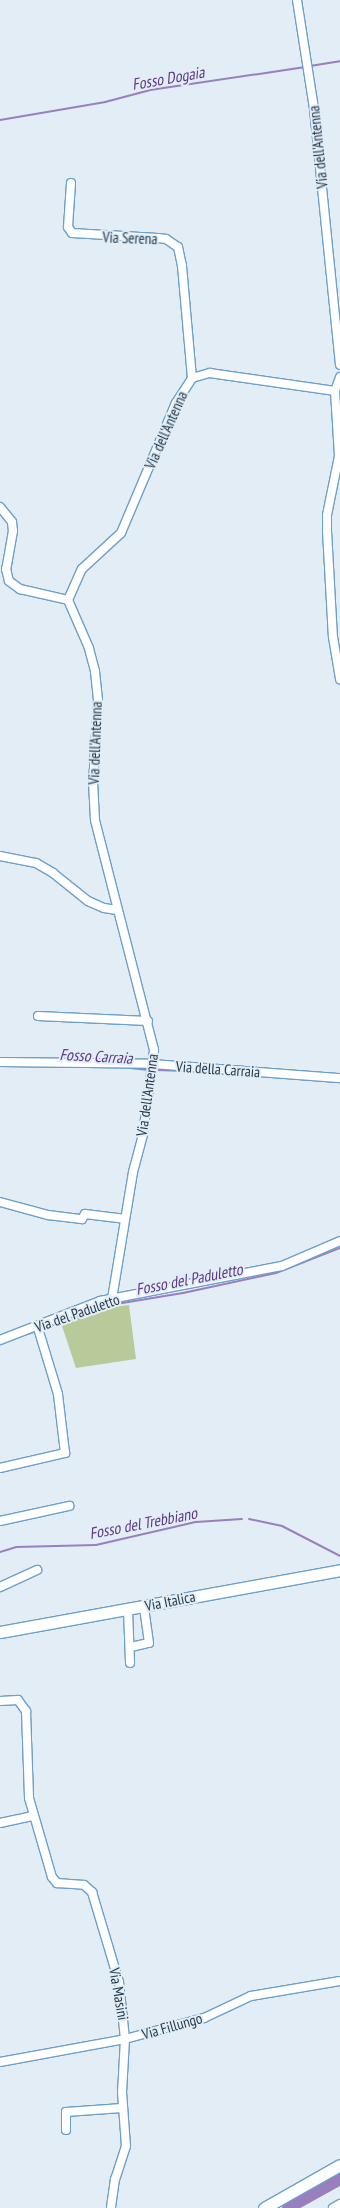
<!DOCTYPE html>
<html>
<head>
<meta charset="utf-8">
<style>
	body { margin:0 }
	#map { position:relative; width:340px; height:2208px; overflow:hidden; background:#e2edf6; font-family:"PT Sans Narrow",sans-serif }
	div>[style] { position:absolute }
	.green>* { inset:0; background:#b9ca9a }
	.stream>* { height:2px; margin:-1px; padding:0 1px; transform-origin:1px; border-radius:1px; background:#9a7fbf }
	.river>* { height:12px; margin:-6px; padding:0 6px; transform-origin:6px; border-radius:6px; background:#9a7fbf }
	.roads { filter:drop-shadow(1px 0 #6ba0cb) drop-shadow(-1px 0 #6ba0cb) drop-shadow(0 1px #6ba0cb) drop-shadow(0 -1px #6ba0cb) }
	.minor>* { height:8px; margin:-4px; padding:0 4px; transform-origin:4px; border-radius:4px; background:#fff }
	.major>* { height:11px; margin:-5.5px; padding:0 5.5px; transform-origin:5.5px; border-radius:5.5px; background:#fff }
	span { translate:-50% -50%; white-space:nowrap; text-align:center; line-height:1.15; -webkit-text-stroke:4px #e2edf6; paint-order:stroke }
	.street-label { font-size:15px; color:#1f3547 }
	.water-label { font-size:16px; color:#5c3785; font-style:italic }
</style>
</head>
<body>
<div id="map">
	<div class="green">
		<div style="clip-path:polygon(129px 1305px,136px 1359px,76px 1368px,61px 1323px,106px 1308px)"></div>
	</div>
	<div class="stream">
		<div style="left:310px;top:66px;width:30px;rotate:-9deg"></div>
		<div style="left:0;top:120px;width:107px;rotate:-9.7deg"></div>
		<div style="left:105px;top:102px;width:47px;rotate:-14.9deg"></div>
		<div style="left:150px;top:90px;width:157px;rotate:-8.4deg"></div>
		<div style="left:130px;top:1068px;width:19px;rotate:6deg"></div>
		<div style="left:156px;top:1070px;width:38px;rotate:2deg"></div>
		<div style="left:305px;top:1079px;width:35px;rotate:5deg"></div>
		<div style="left:42px;top:1329px;width:66px;rotate:-20.4deg"></div>
		<div style="left:104px;top:1306px;width:80px;rotate:-9.3deg"></div>
		<div style="left:183px;top:1293px;width:95px;rotate:-12.1deg"></div>
		<div style="left:276px;top:1273px;width:69px;rotate:-21.3deg"></div>
		<div style="left:21px;top:1336px;width:13px;rotate:-18deg"></div>
		<div style="left:249px;top:1519px;width:34px;rotate:12deg"></div>
		<div style="left:282px;top:1526px;width:65px;rotate:27.3deg"></div>
		<div style="left:0;top:1552px;width:17px;rotate:-17deg"></div>
		<div style="left:16px;top:1547px;width:80px;rotate:-1.4deg"></div>
		<div style="left:96px;top:1545px;width:103px;rotate:-13deg"></div>
		<div style="left:196px;top:1522px;width:46px;rotate:-3.7deg"></div>
		<div style="left:264px;top:1990px;width:18px;rotate:-9deg"></div>
	</div>
	<div class="river">
		<div style="left:288px;top:2208px;width:60px;rotate:-29.1deg"></div>
	</div>
	<div class="roads">
		<div class="minor">
			<div style="left:297px;top:0;width:110px;rotate:81.1deg"></div>
			<div style="left:314px;top:109px;width:257px;rotate:84.2deg"></div>
			<div style="left:71px;top:183px;width:44px;rotate:93.9deg"></div>
			<div style="left:68px;top:227px;width:7px;rotate:56deg"></div>
			<div style="left:72px;top:233px;width:86px;rotate:3.3deg"></div>
			<div style="left:158px;top:238px;width:8px;rotate:7deg"></div>
			<div style="left:166px;top:239px;width:14px;rotate:34deg"></div>
			<div style="left:178px;top:247px;width:19px;rotate:78deg"></div>
			<div style="left:182px;top:266px;width:112px;rotate:84.9deg"></div>
			<div style="left:335px;top:391px;width:65px;rotate:86.5deg"></div>
			<div style="left:339px;top:456px;width:60px;rotate:101.5deg"></div>
			<div style="left:327px;top:515px;width:16px;rotate:90deg"></div>
			<div style="left:327px;top:531px;width:106px;rotate:86.8deg"></div>
			<div style="left:333px;top:637px;width:43px;rotate:80.5deg"></div>
			<div style="left:335px;top:391px;width:15px;rotate:-70deg"></div>
			<div style="left:0;top:507px;width:19px;rotate:51deg"></div>
			<div style="left:12px;top:522px;width:9px;rotate:84deg"></div>
			<div style="left:13px;top:531px;width:39px;rotate:100deg"></div>
			<div style="left:6px;top:569px;width:12px;rotate:76deg"></div>
			<div style="left:9px;top:581px;width:14px;rotate:36deg"></div>
			<div style="left:20px;top:589px;width:49px;rotate:12.9deg"></div>
			<div style="left:0;top:856px;width:37px;rotate:11deg"></div>
			<div style="left:36px;top:863px;width:20px;rotate:30deg"></div>
			<div style="left:53px;top:873px;width:45px;rotate:38.7deg"></div>
			<div style="left:88px;top:901px;width:17px;rotate:24deg"></div>
			<div style="left:104px;top:908px;width:13px;rotate:9deg"></div>
			<div style="left:38px;top:1016px;width:110px;rotate:2.6deg"></div>
			<div style="left:0;top:1062px;width:153px;rotate:0.7deg"></div>
			<div style="left:153px;top:1064px;width:188px;rotate:4.3deg"></div>
			<div style="left:0;top:1202px;width:50px;rotate:15.2deg"></div>
			<div style="left:48px;top:1215px;width:34px;rotate:7deg"></div>
			<div style="left:82px;top:1219px;width:6px;rotate:-59deg"></div>
			<div style="left:85px;top:1214px;width:39px;rotate:7deg"></div>
			<div style="left:112px;top:1299px;width:129px;rotate:-80.6deg"></div>
			<div style="left:133px;top:1172px;width:39px;rotate:-75deg"></div>
			<div style="left:143px;top:1134px;width:85px;rotate:-82.5deg"></div>
			<div style="left:154px;top:1050px;width:237px;rotate:-104.4deg"></div>
			<div style="left:95px;top:820px;width:36px;rotate:-93deg"></div>
			<div style="left:93px;top:784px;width:84px;rotate:-86.6deg"></div>
			<div style="left:98px;top:700px;width:29px;rotate:-96deg"></div>
			<div style="left:95px;top:671px;width:24px;rotate:-105deg"></div>
			<div style="left:89px;top:648px;width:52px;rotate:-113.6deg"></div>
			<div style="left:68px;top:600px;width:34px;rotate:-66deg"></div>
			<div style="left:82px;top:569px;width:53px;rotate:-42.7deg"></div>
			<div style="left:121px;top:533px;width:141px;rotate:-67.1deg"></div>
			<div style="left:176px;top:403px;width:30px;rotate:-57deg"></div>
			<div style="left:192px;top:378px;width:19px;rotate:-16deg"></div>
			<div style="left:210px;top:373px;width:126px;rotate:8.2deg"></div>
			<div style="left:0;top:1340px;width:107px;rotate:-21.3deg"></div>
			<div style="left:100px;top:1301px;width:185px;rotate:-10.9deg"></div>
			<div style="left:282px;top:1266px;width:63px;rotate:-23.3deg"></div>
			<div style="left:0;top:1468px;width:67px;rotate:-13deg"></div>
			<div style="left:65px;top:1453px;width:59px;rotate:-96.8deg"></div>
			<div style="left:58px;top:1394px;width:72px;rotate:-106.9deg"></div>
			<div style="left:0;top:1521px;width:71px;rotate:-12.3deg"></div>
			<div style="left:0;top:1587px;width:41px;rotate:-24.7deg"></div>
			<div style="left:128px;top:1610px;width:53px;rotate:87.8deg"></div>
			<div style="left:131px;top:1647px;width:18px;rotate:-13deg"></div>
			<div style="left:149px;top:1643px;width:37px;rotate:-98deg"></div>
			<div style="left:0;top:1701px;width:18px;rotate:-3deg"></div>
			<div style="left:18px;top:1700px;width:14px;rotate:54deg"></div>
			<div style="left:26px;top:1711px;width:87px;rotate:88deg"></div>
			<div style="left:29px;top:1798px;width:82px;rotate:73.8deg"></div>
			<div style="left:52px;top:1877px;width:8px;rotate:50deg"></div>
			<div style="left:57px;top:1883px;width:27px;rotate:4deg"></div>
			<div style="left:84px;top:1885px;width:11px;rotate:41deg"></div>
			<div style="left:92px;top:1892px;width:94px;rotate:73.3deg"></div>
			<div style="left:119px;top:1982px;width:57px;rotate:84deg"></div>
			<div style="left:125px;top:2039px;width:53px;rotate:93.2deg"></div>
			<div style="left:122px;top:2092px;width:54px;rotate:85.8deg"></div>
			<div style="left:126px;top:2146px;width:35px;rotate:108deg"></div>
			<div style="left:115px;top:2179px;width:29px;rotate:98deg"></div>
			<div style="left:0;top:1823px;width:34px;rotate:-12deg"></div>
			<div style="left:0;top:2062px;width:127px;rotate:-10.4deg"></div>
			<div style="left:125px;top:2039px;width:82px;rotate:-14.9deg"></div>
			<div style="left:204px;top:2018px;width:52px;rotate:-25.1deg"></div>
			<div style="left:251px;top:1996px;width:90px;rotate:-9.6deg"></div>
			<div style="left:66px;top:2130px;width:18px;rotate:-90deg"></div>
			<div style="left:66px;top:2112px;width:56px;rotate:-4.1deg"></div>
			<div style="left:333px;top:2208px;width:8px;rotate:-30deg"></div>
		</div>
		<div class="major">
			<div style="left:0;top:1632px;width:346px;rotate:-10.3deg"></div>
			<div style="left:264px;top:2208px;width:87px;rotate:-29.5deg"></div>
		</div>
	</div>
	<div class="street-label">
		<span style="left:318px;top:147px;rotate:-96deg">Via dell'Antenna</span>
		<span style="left:130px;top:238px;rotate:2deg">Via Serena</span>
		<span style="left:166px;top:430px;rotate:-66deg">Via dell'Antenna</span>
		<span style="left:95px;top:743px;rotate:-88deg">Via dell'Antenna</span>
		<span style="left:218px;top:1069px;rotate:4deg">Via della Carraia</span>
		<span style="left:147px;top:1095px;rotate:-82deg">Via dell'Antenna</span>
		<span style="left:77px;top:1313px;rotate:-19deg">Via del Paduletto</span>
		<span style="left:170px;top:1601px;rotate:-11deg">Via Italica</span>
		<span style="left:119px;top:1994px;rotate:80deg">Via Masini</span>
		<span style="left:172px;top:2026px;rotate:-16deg">Via Fillungo</span>
	</div>
	<div class="water-label">
		<span style="left:168px;top:78px;rotate:-10deg">Fosso Dogaia</span>
		<span style="left:96px;top:1056px;rotate:3deg">Fosso Carraia</span>
		<span style="left:189px;top:1279px;rotate:-11deg">Fosso del Paduletto</span>
		<span style="left:143px;top:1523px;rotate:-11deg">Fosso del Trebbiano</span>
	</div>
</div>
</body>
</html>
